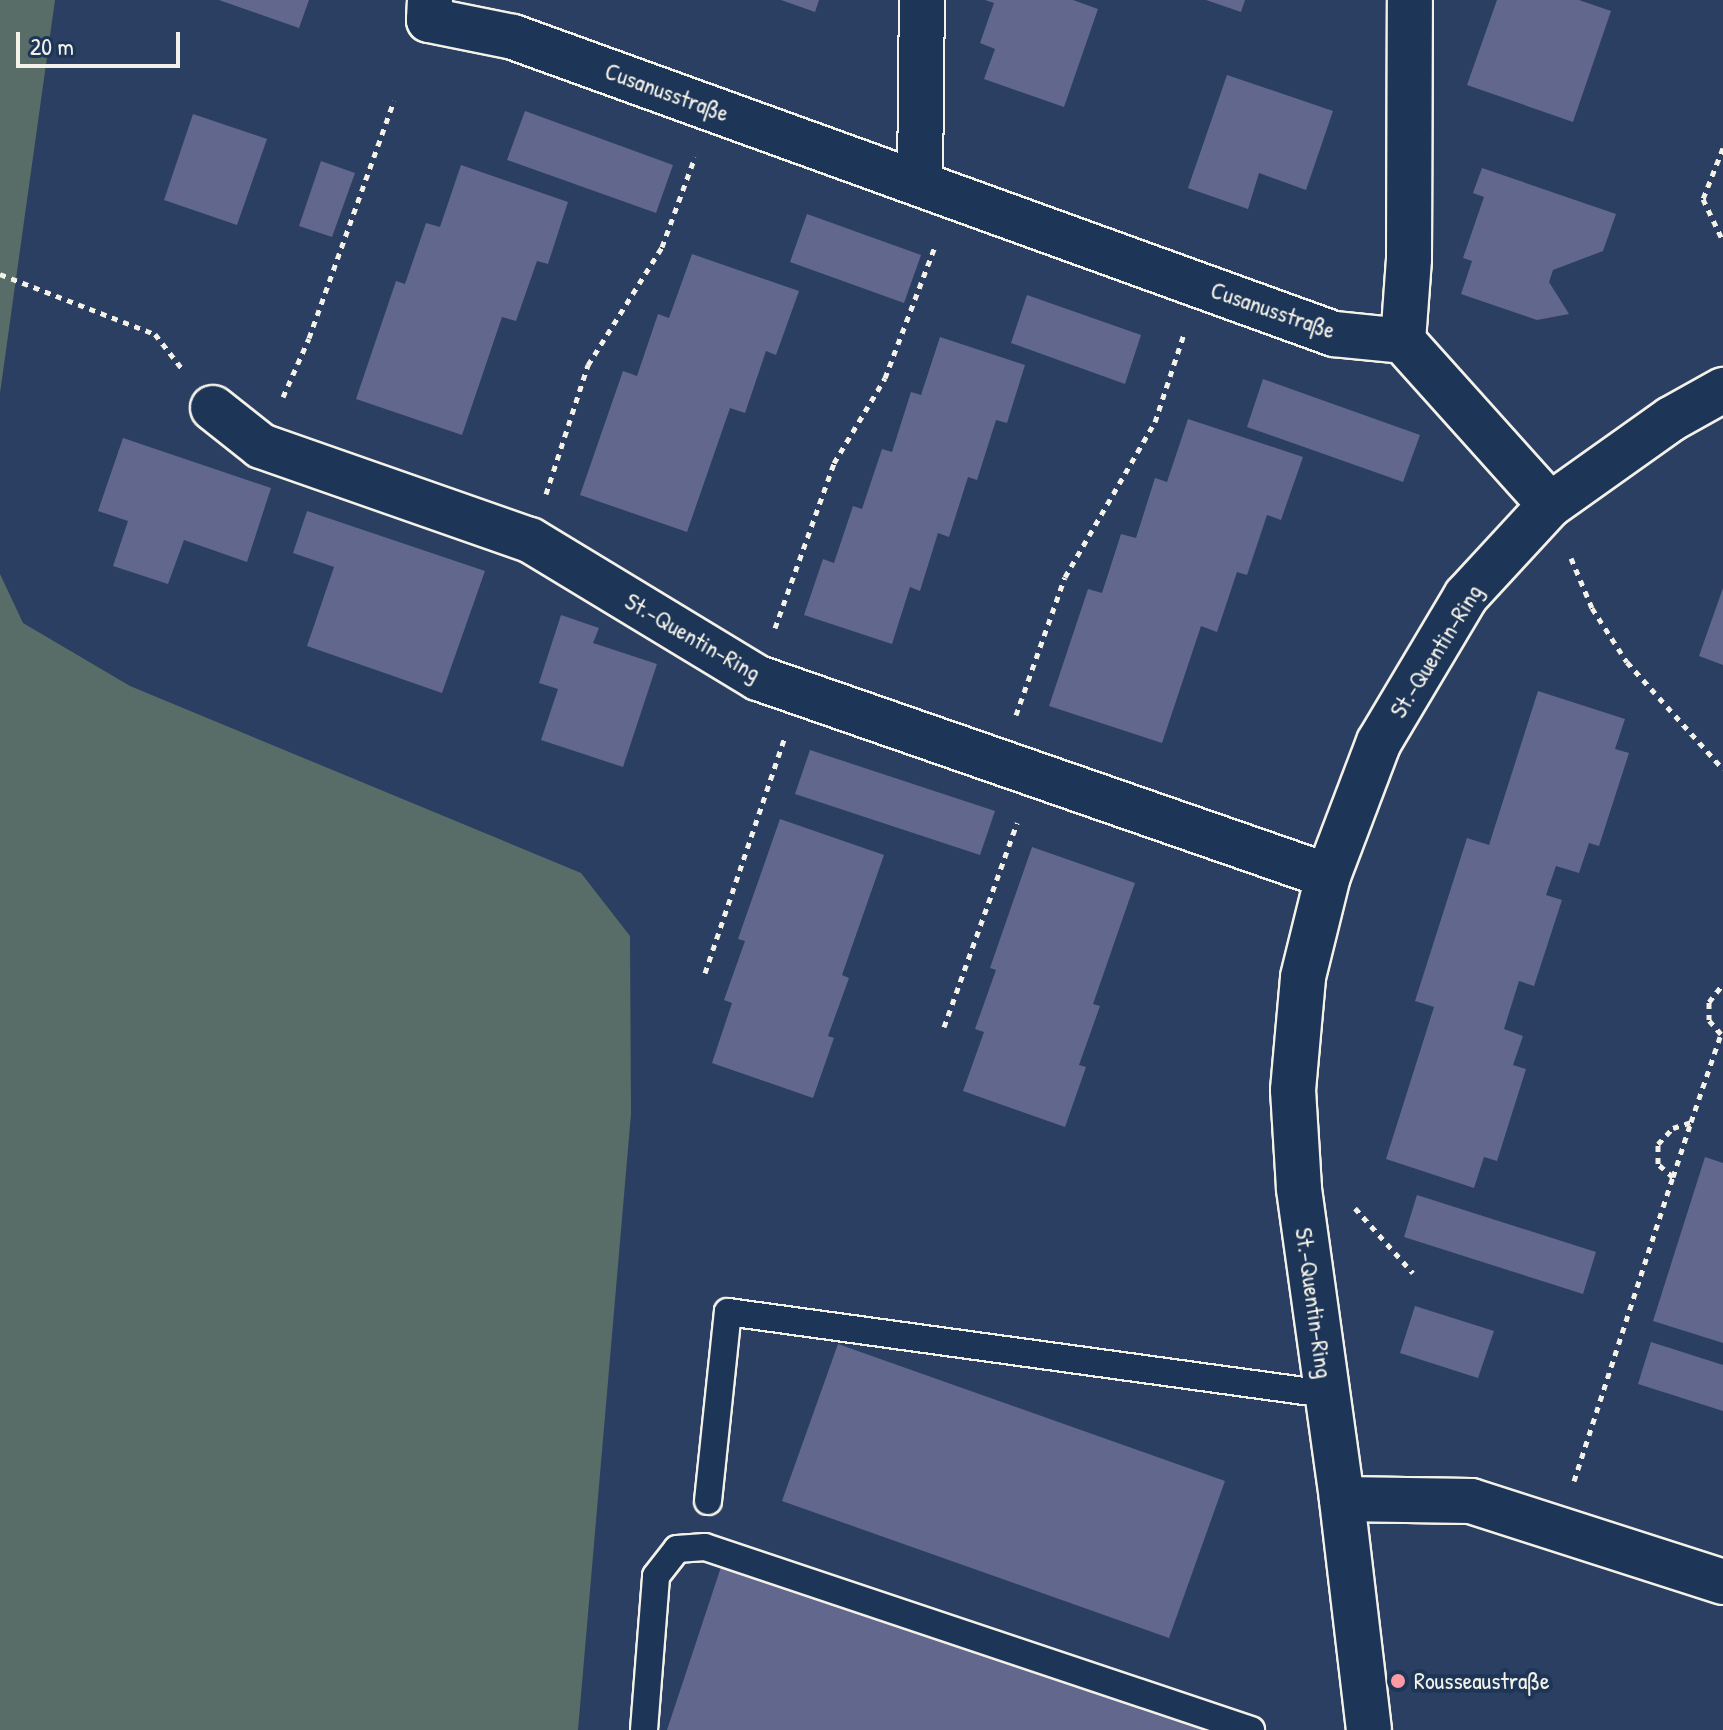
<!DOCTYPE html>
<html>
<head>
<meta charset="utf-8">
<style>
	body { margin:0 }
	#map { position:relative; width:1723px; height:1730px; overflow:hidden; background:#2b3f62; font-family:"Patrick Hand",sans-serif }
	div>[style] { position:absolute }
	.green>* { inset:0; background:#596d68 }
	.building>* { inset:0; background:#62678d }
	.path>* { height:5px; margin-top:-2.5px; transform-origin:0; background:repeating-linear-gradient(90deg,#f4f1e8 0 6px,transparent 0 12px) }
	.roads { filter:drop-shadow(2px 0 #f4f1e8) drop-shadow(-2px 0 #f4f1e8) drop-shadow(0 2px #f4f1e8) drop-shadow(0 -2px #f4f1e8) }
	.service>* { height:26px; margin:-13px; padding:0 13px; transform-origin:13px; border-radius:13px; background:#1d3557 }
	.minor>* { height:44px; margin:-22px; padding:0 22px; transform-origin:22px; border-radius:22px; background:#1d3557 }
	.dots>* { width:22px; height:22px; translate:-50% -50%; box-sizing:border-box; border:4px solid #1d3557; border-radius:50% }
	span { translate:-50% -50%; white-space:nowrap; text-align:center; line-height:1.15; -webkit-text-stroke:8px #1d3557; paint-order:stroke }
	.street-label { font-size:24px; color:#f4f1e8 }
	.poi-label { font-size:24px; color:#f4f1e8 }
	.left { translate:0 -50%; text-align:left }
	.scale { position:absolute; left:16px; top:32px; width:164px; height:36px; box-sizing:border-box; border:4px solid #f4f1e8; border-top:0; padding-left:10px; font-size:24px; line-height:28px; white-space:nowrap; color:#f4f1e8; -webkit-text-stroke:6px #1d3557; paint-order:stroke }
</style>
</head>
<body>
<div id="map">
	<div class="green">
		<div style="clip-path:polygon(0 0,55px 0,0 393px)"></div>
		<div style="clip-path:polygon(0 574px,23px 623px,130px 686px,581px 873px,630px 936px,631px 1114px,578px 1730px,0 1730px)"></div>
	</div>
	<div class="building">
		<div style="clip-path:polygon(219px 0,309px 0,299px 28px)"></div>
		<div style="clip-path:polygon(781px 0,819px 0,815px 12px)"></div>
		<div style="clip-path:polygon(985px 0,1073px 0,1098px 9px,1064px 107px,984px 79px,995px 49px,980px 43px,994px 3px)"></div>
		<div style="clip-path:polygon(1206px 0,1245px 0,1241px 12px)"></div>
		<div style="clip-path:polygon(1497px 0,1579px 0,1611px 11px,1573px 122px,1467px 85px)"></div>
		<div style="clip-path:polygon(1227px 75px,1333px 111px,1306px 190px,1259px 173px,1248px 209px,1188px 188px)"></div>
		<div style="clip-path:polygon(525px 111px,673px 165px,656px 213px,507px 160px)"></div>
		<div style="clip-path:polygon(193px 114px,267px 139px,237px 225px,164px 200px)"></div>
		<div style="clip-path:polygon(321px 161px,355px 173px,332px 237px,299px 226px)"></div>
		<div style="clip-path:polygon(461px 165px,568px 202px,548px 264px,537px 261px,516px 321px,502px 317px,462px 435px,356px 399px,396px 281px,405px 284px,426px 223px,440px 227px)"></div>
		<div style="clip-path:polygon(1482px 168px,1616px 214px,1603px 251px,1553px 270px,1549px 282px,1569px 314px,1537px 320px,1461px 294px,1472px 261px,1463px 258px,1484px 197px,1473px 193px)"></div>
		<div style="clip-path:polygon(807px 214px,921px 255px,904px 303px,790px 262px)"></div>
		<div style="clip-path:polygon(692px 254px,799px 291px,776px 355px,766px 351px,745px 413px,730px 408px,687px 532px,580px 495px,623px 371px,637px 376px,658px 314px,669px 318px)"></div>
		<div style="clip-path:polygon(1027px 295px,1141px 335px,1125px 384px,1011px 343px)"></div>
		<div style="clip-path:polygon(940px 337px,1025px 365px,1007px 423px,996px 420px,977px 480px,968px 477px,949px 537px,938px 533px,920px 591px,910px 587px,892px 644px,804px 615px,823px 559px,834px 563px,853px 506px,862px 509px,882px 449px,892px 452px,911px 392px,921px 395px)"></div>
		<div style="clip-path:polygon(1263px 379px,1420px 435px,1403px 482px,1247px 427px)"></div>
		<div style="clip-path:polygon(1188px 419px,1303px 457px,1281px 520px,1267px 515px,1247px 575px,1237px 572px,1217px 632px,1201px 626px,1162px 743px,1049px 706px,1088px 589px,1102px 593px,1121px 534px,1136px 538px,1155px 478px,1167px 482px)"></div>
		<div style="clip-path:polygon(123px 438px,271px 488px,247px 562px,184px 540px,168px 584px,113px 566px,128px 521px,98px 511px)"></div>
		<div style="clip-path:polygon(307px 511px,485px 571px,442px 693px,307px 646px,334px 567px,293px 553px)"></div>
		<div style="clip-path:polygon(1723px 588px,1723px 665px,1699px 656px)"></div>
		<div style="clip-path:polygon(561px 615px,599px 628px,593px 643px,657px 664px,623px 767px,541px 740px,558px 689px,539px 683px)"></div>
		<div style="clip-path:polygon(1538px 691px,1625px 719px,1615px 749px,1629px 753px,1599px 846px,1589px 843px,1579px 873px,1556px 866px,1546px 895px,1562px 900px,1534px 986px,1519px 981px,1504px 1029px,1523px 1036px,1513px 1065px,1526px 1069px,1497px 1161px,1484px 1157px,1474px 1188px,1386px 1159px,1434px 1007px,1415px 1001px,1467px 838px,1489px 845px)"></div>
		<div style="clip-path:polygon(810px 750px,995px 811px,980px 855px,795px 794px)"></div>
		<div style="clip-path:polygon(780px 819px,884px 855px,842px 975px,849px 978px,828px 1036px,834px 1038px,813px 1098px,712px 1063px,732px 1003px,724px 1000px,745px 941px,738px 939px)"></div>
		<div style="clip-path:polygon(1032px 847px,1135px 883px,1093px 1004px,1100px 1006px,1079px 1065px,1086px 1067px,1065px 1127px,963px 1091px,984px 1032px,975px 1029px,996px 970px,990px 968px)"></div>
		<div style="clip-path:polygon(1705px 1157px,1723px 1163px,1723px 1343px,1653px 1321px)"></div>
		<div style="clip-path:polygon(1417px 1195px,1596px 1252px,1583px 1294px,1404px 1237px)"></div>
		<div style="clip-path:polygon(1415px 1306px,1494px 1331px,1478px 1378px,1400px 1353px)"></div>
		<div style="clip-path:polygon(1651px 1342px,1723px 1365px,1723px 1411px,1638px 1384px)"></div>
		<div style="clip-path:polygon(838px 1344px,1225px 1481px,1169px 1638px,782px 1501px)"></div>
		<div style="clip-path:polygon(721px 1567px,1207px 1729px,1207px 1730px,667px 1730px)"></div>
	</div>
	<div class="path">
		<div style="left:1723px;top:148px;width:55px;rotate:111.4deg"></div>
		<div style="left:1703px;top:199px;width:47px;rotate:64.5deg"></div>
		<div style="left:0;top:274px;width:166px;rotate:21.2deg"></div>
		<div style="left:155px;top:334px;width:46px;rotate:52.1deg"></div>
		<div style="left:283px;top:397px;width:64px;rotate:-66.2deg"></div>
		<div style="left:309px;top:338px;width:252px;rotate:-70.3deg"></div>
		<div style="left:546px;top:494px;width:136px;rotate:-72deg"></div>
		<div style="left:588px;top:365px;width:139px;rotate:-57.9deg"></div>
		<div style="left:662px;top:247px;width:96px;rotate:-69.9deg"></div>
		<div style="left:1571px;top:558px;width:54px;rotate:67.2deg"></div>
		<div style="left:1592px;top:608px;width:64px;rotate:57.1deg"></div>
		<div style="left:1627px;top:662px;width:144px;rotate:48.1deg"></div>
		<div style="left:775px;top:628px;width:175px;rotate:-70.3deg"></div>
		<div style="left:834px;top:463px;width:99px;rotate:-59deg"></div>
		<div style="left:885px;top:378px;width:143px;rotate:-69.2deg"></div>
		<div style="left:1016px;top:715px;width:146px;rotate:-70.5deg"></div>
		<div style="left:1065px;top:577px;width:179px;rotate:-59.9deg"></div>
		<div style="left:1155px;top:422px;width:93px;rotate:-71.8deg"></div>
		<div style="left:705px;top:973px;width:247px;rotate:-71.3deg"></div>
		<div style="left:944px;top:1027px;width:217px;rotate:-70.3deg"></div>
		<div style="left:1673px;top:1177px;width:58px;rotate:-71.9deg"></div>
		<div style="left:1355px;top:1208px;width:87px;rotate:48.3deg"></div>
		<div style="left:1574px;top:1481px;width:320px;rotate:-72deg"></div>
		<div style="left:1673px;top:1177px;width:20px;rotate:-139deg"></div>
		<div style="left:1658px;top:1164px;width:20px;rotate:-90deg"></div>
		<div style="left:1658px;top:1144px;width:22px;rotate:-47deg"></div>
		<div style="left:1673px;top:1128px;width:19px;rotate:-18deg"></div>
		<div style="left:1691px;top:1122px;width:93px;rotate:-71.2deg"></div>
		<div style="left:1721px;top:1034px;width:18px;rotate:-131deg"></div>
		<div style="left:1709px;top:1020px;width:18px;rotate:-90deg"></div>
		<div style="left:1709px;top:1002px;width:23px;rotate:-52deg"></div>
	</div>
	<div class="roads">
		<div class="service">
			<div style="left:708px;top:1501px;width:190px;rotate:-84deg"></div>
			<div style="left:728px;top:1312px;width:604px;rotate:7.81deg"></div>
			<div style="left:644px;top:1730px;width:154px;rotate:-85.5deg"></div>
			<div style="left:656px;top:1576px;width:34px;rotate:-52deg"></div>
			<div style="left:677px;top:1549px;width:28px;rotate:-4deg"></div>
			<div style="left:705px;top:1547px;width:576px;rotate:18.53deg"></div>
		</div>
		<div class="minor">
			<div style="left:430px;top:0;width:20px;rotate:93deg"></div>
			<div style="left:429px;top:20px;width:86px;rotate:11.4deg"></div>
			<div style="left:513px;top:37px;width:873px;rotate:19.89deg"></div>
			<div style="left:1334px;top:334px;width:69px;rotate:5.8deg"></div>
			<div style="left:1403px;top:341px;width:220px;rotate:48.1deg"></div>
			<div style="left:920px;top:182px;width:182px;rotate:-89.4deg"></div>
			<div style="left:1403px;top:341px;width:82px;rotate:-85.8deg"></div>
			<div style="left:1409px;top:259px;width:259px;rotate:-89.8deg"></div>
			<div style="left:213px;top:408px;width:61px;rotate:38.4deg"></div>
			<div style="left:261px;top:446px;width:285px;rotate:19.3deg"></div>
			<div style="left:530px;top:540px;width:267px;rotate:31.2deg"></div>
			<div style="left:758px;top:678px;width:603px;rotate:19.16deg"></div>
			<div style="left:1342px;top:1499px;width:129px;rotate:0.9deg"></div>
			<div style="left:1471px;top:1501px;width:265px;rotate:17.8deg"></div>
			<div style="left:1369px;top:1730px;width:233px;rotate:-96.7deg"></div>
			<div style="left:1342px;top:1499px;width:314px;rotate:-97.9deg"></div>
			<div style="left:1299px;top:1188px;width:98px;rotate:-93.5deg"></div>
			<div style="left:1293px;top:1090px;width:113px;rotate:-84.9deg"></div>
			<div style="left:1303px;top:977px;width:104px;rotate:-76.1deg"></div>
			<div style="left:1328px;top:876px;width:143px;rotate:-69.2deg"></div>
			<div style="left:1379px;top:742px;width:170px;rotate:-59.2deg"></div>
			<div style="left:1466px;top:596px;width:124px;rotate:-47.3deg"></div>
			<div style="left:1550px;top:505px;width:148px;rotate:-35.4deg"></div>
			<div style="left:1671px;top:419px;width:60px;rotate:-29.1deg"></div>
		</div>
	</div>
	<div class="dots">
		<div style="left:1398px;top:1681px;background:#ff9aa2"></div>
	</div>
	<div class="street-label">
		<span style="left:667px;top:92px;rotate:20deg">Cusanusstraße</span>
		<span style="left:1273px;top:310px;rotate:19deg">Cusanusstraße</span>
		<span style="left:693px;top:637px;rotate:30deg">St.-Quentin-Ring</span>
		<span style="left:1436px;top:651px;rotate:-58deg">St.-Quentin-Ring</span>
		<span style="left:1314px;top:1303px;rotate:82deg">St.-Quentin-Ring</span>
	</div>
	<div class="poi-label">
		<span class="left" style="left:1414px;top:1681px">Rousseaustraße</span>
	</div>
	<div class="scale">20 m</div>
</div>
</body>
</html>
